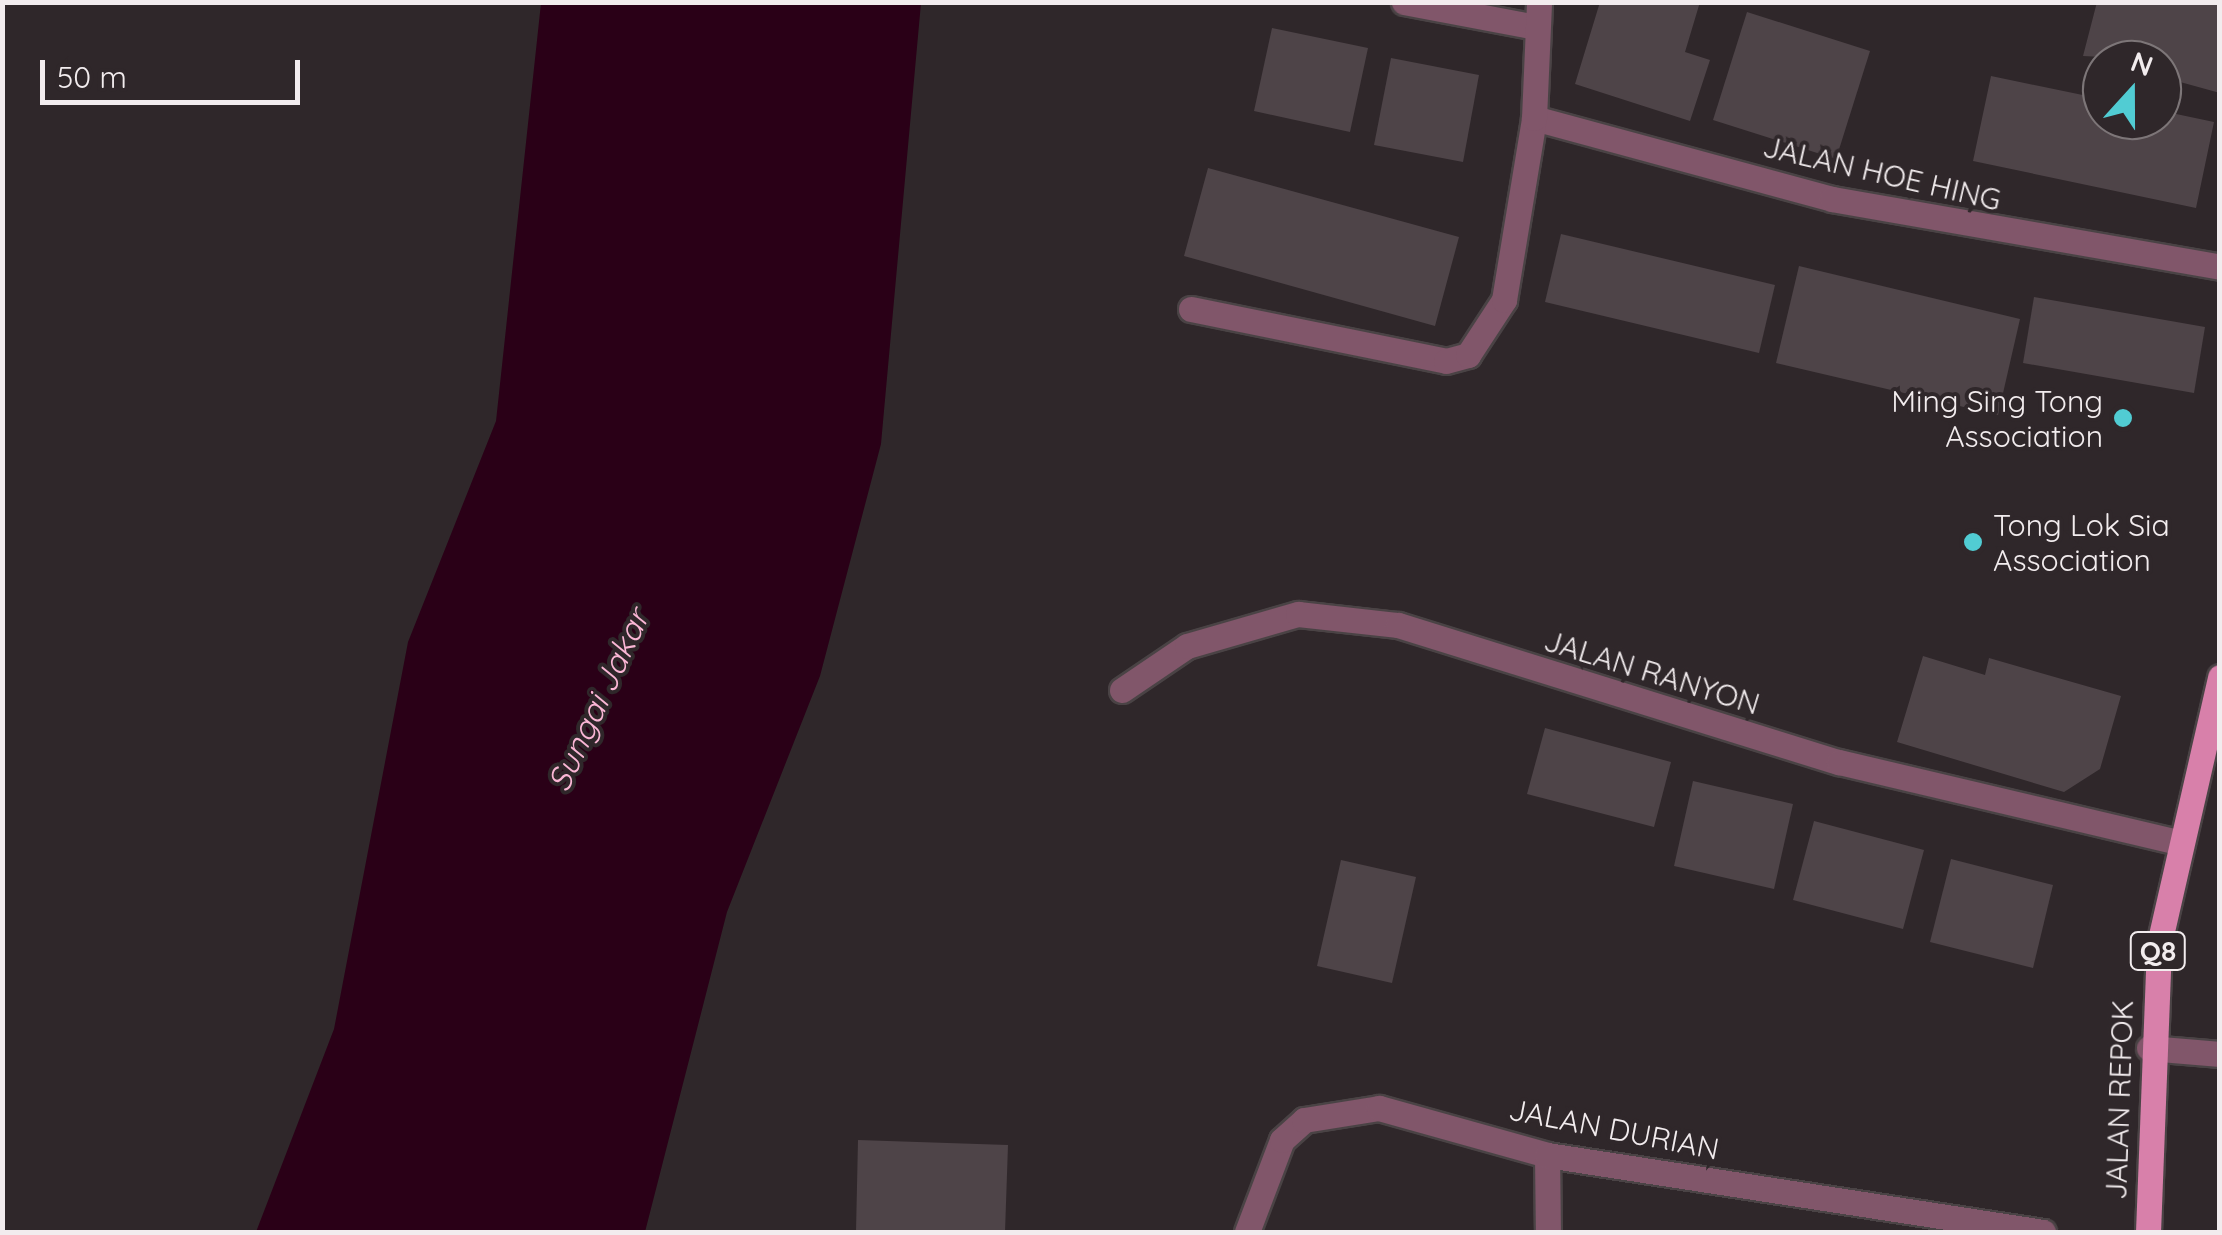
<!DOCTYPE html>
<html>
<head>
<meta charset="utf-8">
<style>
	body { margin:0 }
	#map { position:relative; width:2222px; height:1235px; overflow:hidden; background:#2f272a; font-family:Quicksand,sans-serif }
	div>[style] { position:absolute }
	.water>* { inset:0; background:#2a0017 }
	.building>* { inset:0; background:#4e4448 }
	.roads { filter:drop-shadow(2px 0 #4a4345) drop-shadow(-2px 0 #4a4345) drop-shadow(0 2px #4a4345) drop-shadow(0 -2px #4a4345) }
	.street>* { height:25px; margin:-12.5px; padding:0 12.5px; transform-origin:12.5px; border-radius:12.5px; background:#81566a }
	.primary>* { height:25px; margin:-12.5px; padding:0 12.5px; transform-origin:12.5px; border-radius:12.5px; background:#d880aa }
	.dots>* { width:28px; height:28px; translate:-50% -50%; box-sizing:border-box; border:5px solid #2f272a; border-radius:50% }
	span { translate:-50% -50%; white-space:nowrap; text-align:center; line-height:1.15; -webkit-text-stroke:8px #2f272a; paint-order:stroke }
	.shield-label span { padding:2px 8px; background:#2f272a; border:2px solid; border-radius:8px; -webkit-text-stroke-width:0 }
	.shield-label { font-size:28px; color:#f2ecee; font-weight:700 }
	.street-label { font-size:30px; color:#f2ecee }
	.poi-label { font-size:30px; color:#f2ecee }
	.right { translate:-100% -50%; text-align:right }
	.left { translate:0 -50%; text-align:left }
	.water-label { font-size:32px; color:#fab6d5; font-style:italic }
	.frame { position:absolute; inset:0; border:5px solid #f2ecee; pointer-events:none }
	.north { position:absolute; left:2082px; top:40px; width:100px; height:100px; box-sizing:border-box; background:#2f272a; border:2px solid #7d7678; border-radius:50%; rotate:21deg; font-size:28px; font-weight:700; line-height:40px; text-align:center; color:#f2ecee }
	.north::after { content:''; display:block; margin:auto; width:35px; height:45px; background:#51ccd3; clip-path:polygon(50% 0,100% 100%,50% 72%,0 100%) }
	.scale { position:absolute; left:40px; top:60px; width:260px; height:45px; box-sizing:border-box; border:5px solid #f2ecee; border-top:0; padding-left:12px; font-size:30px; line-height:35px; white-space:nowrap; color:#f2ecee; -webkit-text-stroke:8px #2f272a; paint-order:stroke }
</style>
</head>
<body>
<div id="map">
	<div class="water">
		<div style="clip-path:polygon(541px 3px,921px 3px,881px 444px,820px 676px,727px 912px,645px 1232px,256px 1232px,334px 1029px,408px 642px,496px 421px)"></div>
	</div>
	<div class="building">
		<div style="clip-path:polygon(1600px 2px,1700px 2px,1685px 52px,1710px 60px,1690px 121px,1575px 84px)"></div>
		<div style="clip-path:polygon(2097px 2px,2220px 2px,2220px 93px,2162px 77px,2162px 60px,2083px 56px)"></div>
		<div style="clip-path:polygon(1747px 12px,1870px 51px,1836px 159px,1713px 120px)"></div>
		<div style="clip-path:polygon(1272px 28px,1368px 48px,1350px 132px,1254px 111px)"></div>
		<div style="clip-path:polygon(1391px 58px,1479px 75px,1463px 162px,1374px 145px)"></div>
		<div style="clip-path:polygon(1991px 76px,2102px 99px,2102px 120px,2162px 120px,2162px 111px,2214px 122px,2196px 208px,1973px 161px)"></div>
		<div style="clip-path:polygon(1208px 168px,1459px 237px,1435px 326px,1184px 256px)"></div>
		<div style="clip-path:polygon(1561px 234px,1775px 285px,1759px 353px,1545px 302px)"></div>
		<div style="clip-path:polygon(1799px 266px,2020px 319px,1998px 415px,1776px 363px)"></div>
		<div style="clip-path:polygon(2034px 297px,2205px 327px,2194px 393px,2023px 363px)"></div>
		<div style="clip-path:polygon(1923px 656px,1985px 675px,1989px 658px,2121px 696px,2100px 769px,2064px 792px,1897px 742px)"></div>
		<div style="clip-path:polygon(1545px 728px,1671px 762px,1654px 827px,1527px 794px)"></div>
		<div style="clip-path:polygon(1693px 781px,1793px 804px,1774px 889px,1674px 866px)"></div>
		<div style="clip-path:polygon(1814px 821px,1924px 850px,1903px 929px,1793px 900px)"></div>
		<div style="clip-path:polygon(1951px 859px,2053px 885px,2033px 968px,1930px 942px)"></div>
		<div style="clip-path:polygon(1341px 860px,1416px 877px,1392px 983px,1317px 966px)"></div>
		<div style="clip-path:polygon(858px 1140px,1008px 1145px,1005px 1232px,856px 1232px)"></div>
	</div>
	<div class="roads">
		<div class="street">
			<div style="left:1404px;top:2px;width:134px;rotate:10.7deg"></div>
			<div style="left:1534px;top:118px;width:309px;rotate:15.2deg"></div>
			<div style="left:1832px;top:199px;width:394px;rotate:9.9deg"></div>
			<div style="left:1191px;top:309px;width:260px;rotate:11.5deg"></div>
			<div style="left:1446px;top:361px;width:23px;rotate:-15deg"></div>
			<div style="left:1468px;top:355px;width:66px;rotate:-56.8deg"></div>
			<div style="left:1504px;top:300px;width:184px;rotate:-80.6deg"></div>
			<div style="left:1534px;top:118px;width:116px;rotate:-87.5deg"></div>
			<div style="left:1122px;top:690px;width:78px;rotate:-34.1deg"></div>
			<div style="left:1187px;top:646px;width:116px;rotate:-16.1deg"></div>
			<div style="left:1298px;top:614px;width:101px;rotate:6.3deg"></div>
			<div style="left:1398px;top:625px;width:462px;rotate:17.3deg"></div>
			<div style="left:1839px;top:762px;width:347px;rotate:13.3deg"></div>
			<div style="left:2149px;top:1048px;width:71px;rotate:4.8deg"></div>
			<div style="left:1547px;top:1155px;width:77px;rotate:89.3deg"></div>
			<div style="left:1247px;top:1232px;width:98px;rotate:-69.2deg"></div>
			<div style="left:1282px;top:1140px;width:30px;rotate:-42deg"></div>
			<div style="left:1304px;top:1120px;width:76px;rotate:-9.1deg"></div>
			<div style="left:1379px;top:1108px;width:174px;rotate:15.6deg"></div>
			<div style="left:1547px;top:1155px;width:502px;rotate:8.82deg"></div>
		</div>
		<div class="primary">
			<div style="left:2148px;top:1232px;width:288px;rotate:-87.8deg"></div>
			<div style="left:2159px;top:944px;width:274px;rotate:-77.1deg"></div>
		</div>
	</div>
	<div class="dots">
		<div style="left:2123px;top:418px;background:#51ccd3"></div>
		<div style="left:1973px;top:542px;background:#51ccd3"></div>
	</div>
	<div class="shield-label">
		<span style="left:2158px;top:951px">Q8</span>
	</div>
	<div class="street-label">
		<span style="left:1882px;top:173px;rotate:13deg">JALAN HOE HING</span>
		<span style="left:1652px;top:672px;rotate:17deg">JALAN RANYON</span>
		<span style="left:2119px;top:1100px;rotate:-88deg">JALAN REPOK</span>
		<span style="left:1614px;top:1129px;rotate:11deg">JALAN DURIAN</span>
	</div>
	<div class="poi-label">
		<span class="right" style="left:2103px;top:418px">Ming Sing Tong<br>Association</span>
		<span class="left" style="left:1993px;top:542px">Tong Lok Sia<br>Association</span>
	</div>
	<div class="water-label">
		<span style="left:598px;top:700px;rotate:-65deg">Sungai Jakar</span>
	</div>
	<div class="frame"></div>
	<div class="north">N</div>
	<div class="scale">50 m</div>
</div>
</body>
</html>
